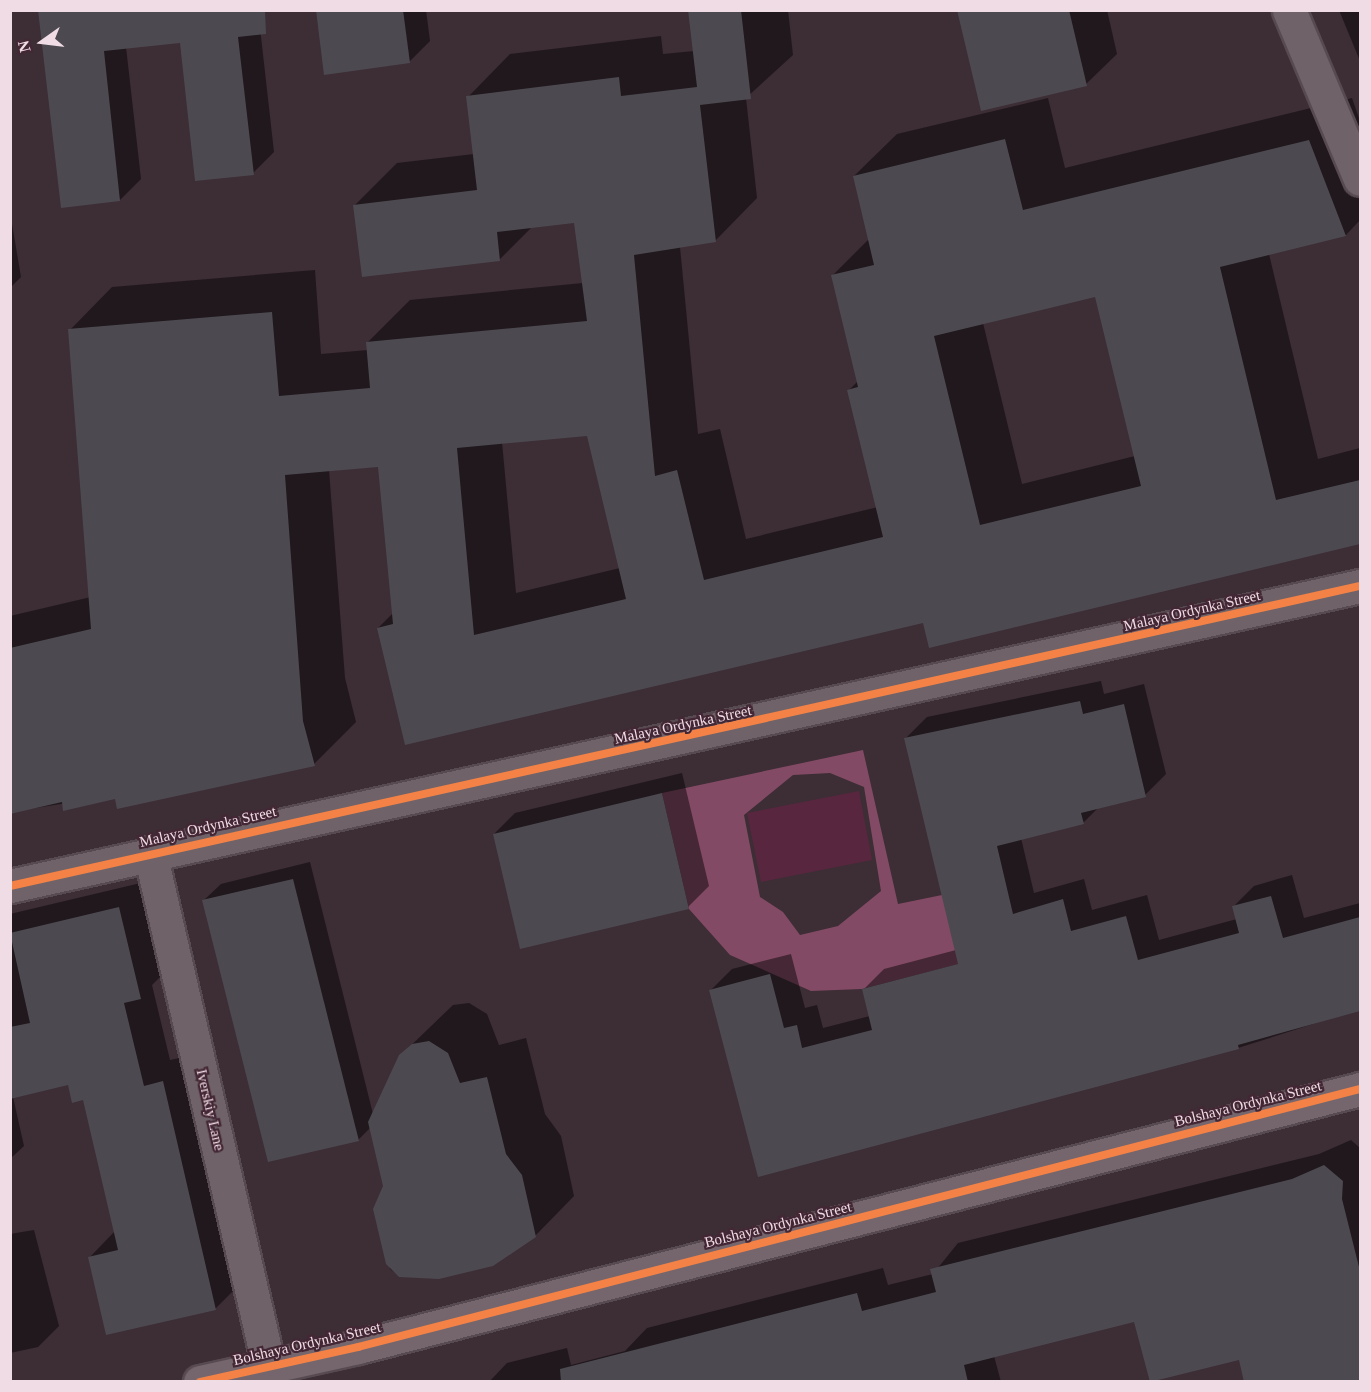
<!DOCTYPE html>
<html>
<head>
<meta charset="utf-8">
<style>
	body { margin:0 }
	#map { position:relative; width:1371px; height:1392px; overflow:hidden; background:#3d2d35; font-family:Georgia,serif }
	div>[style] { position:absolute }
	.green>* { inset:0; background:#58273f }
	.forest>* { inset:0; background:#834a65 }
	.shadow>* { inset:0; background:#0007 }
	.building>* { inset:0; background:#4c4a50 }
	.roads { filter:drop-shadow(2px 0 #584a51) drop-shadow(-2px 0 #584a51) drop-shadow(0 2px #584a51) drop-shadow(0 -2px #584a51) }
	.street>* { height:33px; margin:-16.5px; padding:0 16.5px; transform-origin:16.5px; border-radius:16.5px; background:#6f6369 }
	.secondary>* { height:33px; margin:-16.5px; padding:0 16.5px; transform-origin:16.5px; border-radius:16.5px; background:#75666d }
	.cycleway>* { height:8px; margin:-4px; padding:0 4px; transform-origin:4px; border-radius:4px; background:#f48246 }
	span { translate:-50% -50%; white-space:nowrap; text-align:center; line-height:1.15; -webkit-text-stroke:4.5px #432734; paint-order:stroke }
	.street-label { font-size:15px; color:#f0dce4 }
	.frame { position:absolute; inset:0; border:12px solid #f0dce4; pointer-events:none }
	.north { position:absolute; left:12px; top:12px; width:60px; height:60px; -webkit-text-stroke:4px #432734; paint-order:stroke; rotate:256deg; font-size:16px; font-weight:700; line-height:24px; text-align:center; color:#f0dce4 }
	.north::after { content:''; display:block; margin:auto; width:21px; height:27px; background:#f0dce4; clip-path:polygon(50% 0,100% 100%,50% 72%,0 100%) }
</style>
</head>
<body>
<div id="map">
	<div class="green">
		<div style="clip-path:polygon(859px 791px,872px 860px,761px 882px,747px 813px)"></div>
	</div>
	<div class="forest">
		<div style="clip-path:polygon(evenodd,863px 750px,898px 904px,942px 895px,963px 963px,862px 989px,811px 991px,730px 955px,689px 909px,662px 793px,863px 750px,830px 773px,864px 787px,881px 891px,838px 926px,800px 935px,783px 912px,760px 897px,744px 815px,793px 775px,830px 773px)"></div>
	</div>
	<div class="shadow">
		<div style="clip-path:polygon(40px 10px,258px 10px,274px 152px,253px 173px,181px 41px,126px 47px,141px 179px,120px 200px)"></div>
		<div style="clip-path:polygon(317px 10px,426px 10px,430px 41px,409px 62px)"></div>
		<div style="clip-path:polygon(evenodd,690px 10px,788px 10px,793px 55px,746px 98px,757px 198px,715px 241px,680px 247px,698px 434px,720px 429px,746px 539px,878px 507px,849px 390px,858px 381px,832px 276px,869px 239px,854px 176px,897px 134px,1048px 98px,1065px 168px,1352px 98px,1360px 121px,1360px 220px,1346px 235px,1269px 254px,1318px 459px,1360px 448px,1360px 542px,930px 646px,924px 621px,406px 744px,378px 628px,393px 613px,379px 466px,329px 470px,345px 678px,356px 722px,314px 764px,10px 812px,10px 616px,91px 597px,70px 330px,112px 287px,315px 270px,321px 354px,368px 350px,367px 343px,410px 300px,583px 283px,576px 221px,532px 227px,500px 259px,354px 206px,397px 163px,474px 154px,468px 97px,510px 54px,661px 36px,663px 54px,694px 51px,690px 10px,1097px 295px,1135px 456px,1022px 484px,983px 323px,1097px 295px,690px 10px,588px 434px,620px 568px,516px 593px,502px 442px,588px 434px)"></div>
		<div style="clip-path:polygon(958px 10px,1107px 10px,1117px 54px,1086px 84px)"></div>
		<div style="clip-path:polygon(1339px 10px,1360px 10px,1360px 61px)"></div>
		<div style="clip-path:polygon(10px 212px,21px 277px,10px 288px)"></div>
		<div style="clip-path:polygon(1101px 681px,1104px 694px,1144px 684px,1166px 774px,1145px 795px,1099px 807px,1083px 823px,1021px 838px,1034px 893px,1084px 879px,1092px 910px,1147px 895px,1159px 940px,1237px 919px,1233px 907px,1254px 886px,1292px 875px,1304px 918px,1360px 903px,1360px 1009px,1238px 1048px,759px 1175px,711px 990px,732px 969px,791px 954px,805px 1008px,817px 1005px,823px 1028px,870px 1016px,863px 990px,884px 969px,956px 950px,906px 738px,927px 717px)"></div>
		<div style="clip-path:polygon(682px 773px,709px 886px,688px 907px,494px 834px,515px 813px)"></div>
		<div style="clip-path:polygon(310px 862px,373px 1114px,400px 1056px,453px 1005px,469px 1003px,487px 1014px,499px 1045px,526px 1038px,545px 1114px,561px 1136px,574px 1196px,535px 1236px,399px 1276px,390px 1269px,374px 1209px,385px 1186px,371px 1127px,358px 1140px,203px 901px,221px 884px)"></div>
		<div style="clip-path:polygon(145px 882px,166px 971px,152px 985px,170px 1060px,189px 1056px,242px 1282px,215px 1309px,90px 1257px,115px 1231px,84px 1098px,69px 1083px,13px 1097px,24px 1146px,10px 1159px,10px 914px)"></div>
		<div style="clip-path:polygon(1351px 1140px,1360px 1148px,1360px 1382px,1246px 1382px,1240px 1358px,1135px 1320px,994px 1356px,1001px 1382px,489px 1382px,507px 1363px,567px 1348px,571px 1365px,625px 1351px,647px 1328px,883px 1268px,888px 1285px,933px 1274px,958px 1243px,1319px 1154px)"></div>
		<div style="clip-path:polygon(34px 1230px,59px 1326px,38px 1347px,10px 1353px,10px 1234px)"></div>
	</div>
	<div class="building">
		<div style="clip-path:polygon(38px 10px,265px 10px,266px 34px,238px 37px,254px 175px,195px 181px,180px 43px,104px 51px,120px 201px,61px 208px)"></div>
		<div style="clip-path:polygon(316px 10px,403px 10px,410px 63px,324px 75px)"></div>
		<div style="clip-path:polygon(evenodd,688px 10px,741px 10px,751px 99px,700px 105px,716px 242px,634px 255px,655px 476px,677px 470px,704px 580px,883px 537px,847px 390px,858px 387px,831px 275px,874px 265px,853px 176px,1005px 139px,1023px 210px,1309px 140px,1346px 236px,1220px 267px,1276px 500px,1360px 480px,1360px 544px,929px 648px,923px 623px,405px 745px,377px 628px,393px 624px,378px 467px,285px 475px,303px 721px,315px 766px,117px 809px,115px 799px,63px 811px,62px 802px,10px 814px,10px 648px,91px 629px,68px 329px,272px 312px,279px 396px,370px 388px,366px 342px,587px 321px,574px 223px,497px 232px,500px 261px,362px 277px,353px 205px,477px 190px,466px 96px,619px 77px,621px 96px,697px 87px,688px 10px,1095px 297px,1141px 486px,980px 525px,934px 336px,1095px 297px,688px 10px,587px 436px,626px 599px,474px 635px,457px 448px,587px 436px)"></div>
		<div style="clip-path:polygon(957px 10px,1069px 10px,1087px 86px,981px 111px)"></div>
		<div style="clip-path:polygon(1080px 701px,1083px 714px,1124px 704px,1146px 797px,1081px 813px,1084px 824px,997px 846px,1013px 914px,1063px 899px,1071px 931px,1126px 916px,1138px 960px,1239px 933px,1232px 906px,1271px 896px,1283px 938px,1360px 917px,1360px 1011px,1238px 1045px,1239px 1049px,758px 1177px,709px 990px,770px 974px,784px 1028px,797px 1025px,802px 1048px,872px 1030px,862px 989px,958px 964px,904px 738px)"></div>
		<div style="clip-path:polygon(662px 793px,689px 909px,520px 949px,493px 834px)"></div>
		<div style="clip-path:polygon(293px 879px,359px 1141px,268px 1162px,202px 900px)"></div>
		<div style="clip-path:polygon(119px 907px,141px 999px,124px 1003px,144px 1086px,163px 1081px,216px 1310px,106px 1335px,88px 1257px,118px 1250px,83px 1100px,72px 1103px,68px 1085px,10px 1099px,10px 1027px,30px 1023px,10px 933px)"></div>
		<div style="clip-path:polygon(429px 1041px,448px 1053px,460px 1083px,487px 1077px,506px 1154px,522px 1175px,536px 1237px,493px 1266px,439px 1279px,399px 1277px,386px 1264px,373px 1209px,383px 1186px,368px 1122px,399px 1055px,412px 1044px)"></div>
		<div style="clip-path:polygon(1324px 1165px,1343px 1181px,1342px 1199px,1360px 1271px,1360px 1382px,1244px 1382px,1239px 1360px,1150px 1382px,1134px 1322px,964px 1365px,968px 1382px,561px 1382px,560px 1369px,857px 1293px,862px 1311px,936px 1292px,930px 1269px,1292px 1179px)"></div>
	</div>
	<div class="roads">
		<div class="street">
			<div style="left:1289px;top:10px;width:183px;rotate:67.2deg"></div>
			<div style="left:150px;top:853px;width:528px;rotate:76.96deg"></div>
			<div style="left:10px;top:886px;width:1383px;rotate:-12.53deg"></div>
		</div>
		<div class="secondary">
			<div style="left:200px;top:1382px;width:162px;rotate:-12.5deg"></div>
			<div style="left:358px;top:1347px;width:1035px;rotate:-14.44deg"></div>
		</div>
	</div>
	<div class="cycleway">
		<div style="left:10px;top:886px;width:1383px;rotate:-12.53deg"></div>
		<div style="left:200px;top:1382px;width:162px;rotate:-12.5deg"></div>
		<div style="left:358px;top:1347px;width:1035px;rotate:-14.44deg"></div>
	</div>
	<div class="street-label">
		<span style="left:1192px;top:611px;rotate:-13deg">Malaya Ordynka Street</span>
		<span style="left:683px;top:725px;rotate:-12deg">Malaya Ordynka Street</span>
		<span style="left:208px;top:827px;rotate:-13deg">Malaya Ordynka Street</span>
		<span style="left:1248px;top:1104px;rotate:-14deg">Bolshaya Ordynka Street</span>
		<span style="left:210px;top:1110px;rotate:77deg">Iverskiy Lane</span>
		<span style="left:778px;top:1225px;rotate:-14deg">Bolshaya Ordynka Street</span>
		<span style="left:307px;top:1344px;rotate:-13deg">Bolshaya Ordynka Street</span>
	</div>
	<div class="frame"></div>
	<div class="north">N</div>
</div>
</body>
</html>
